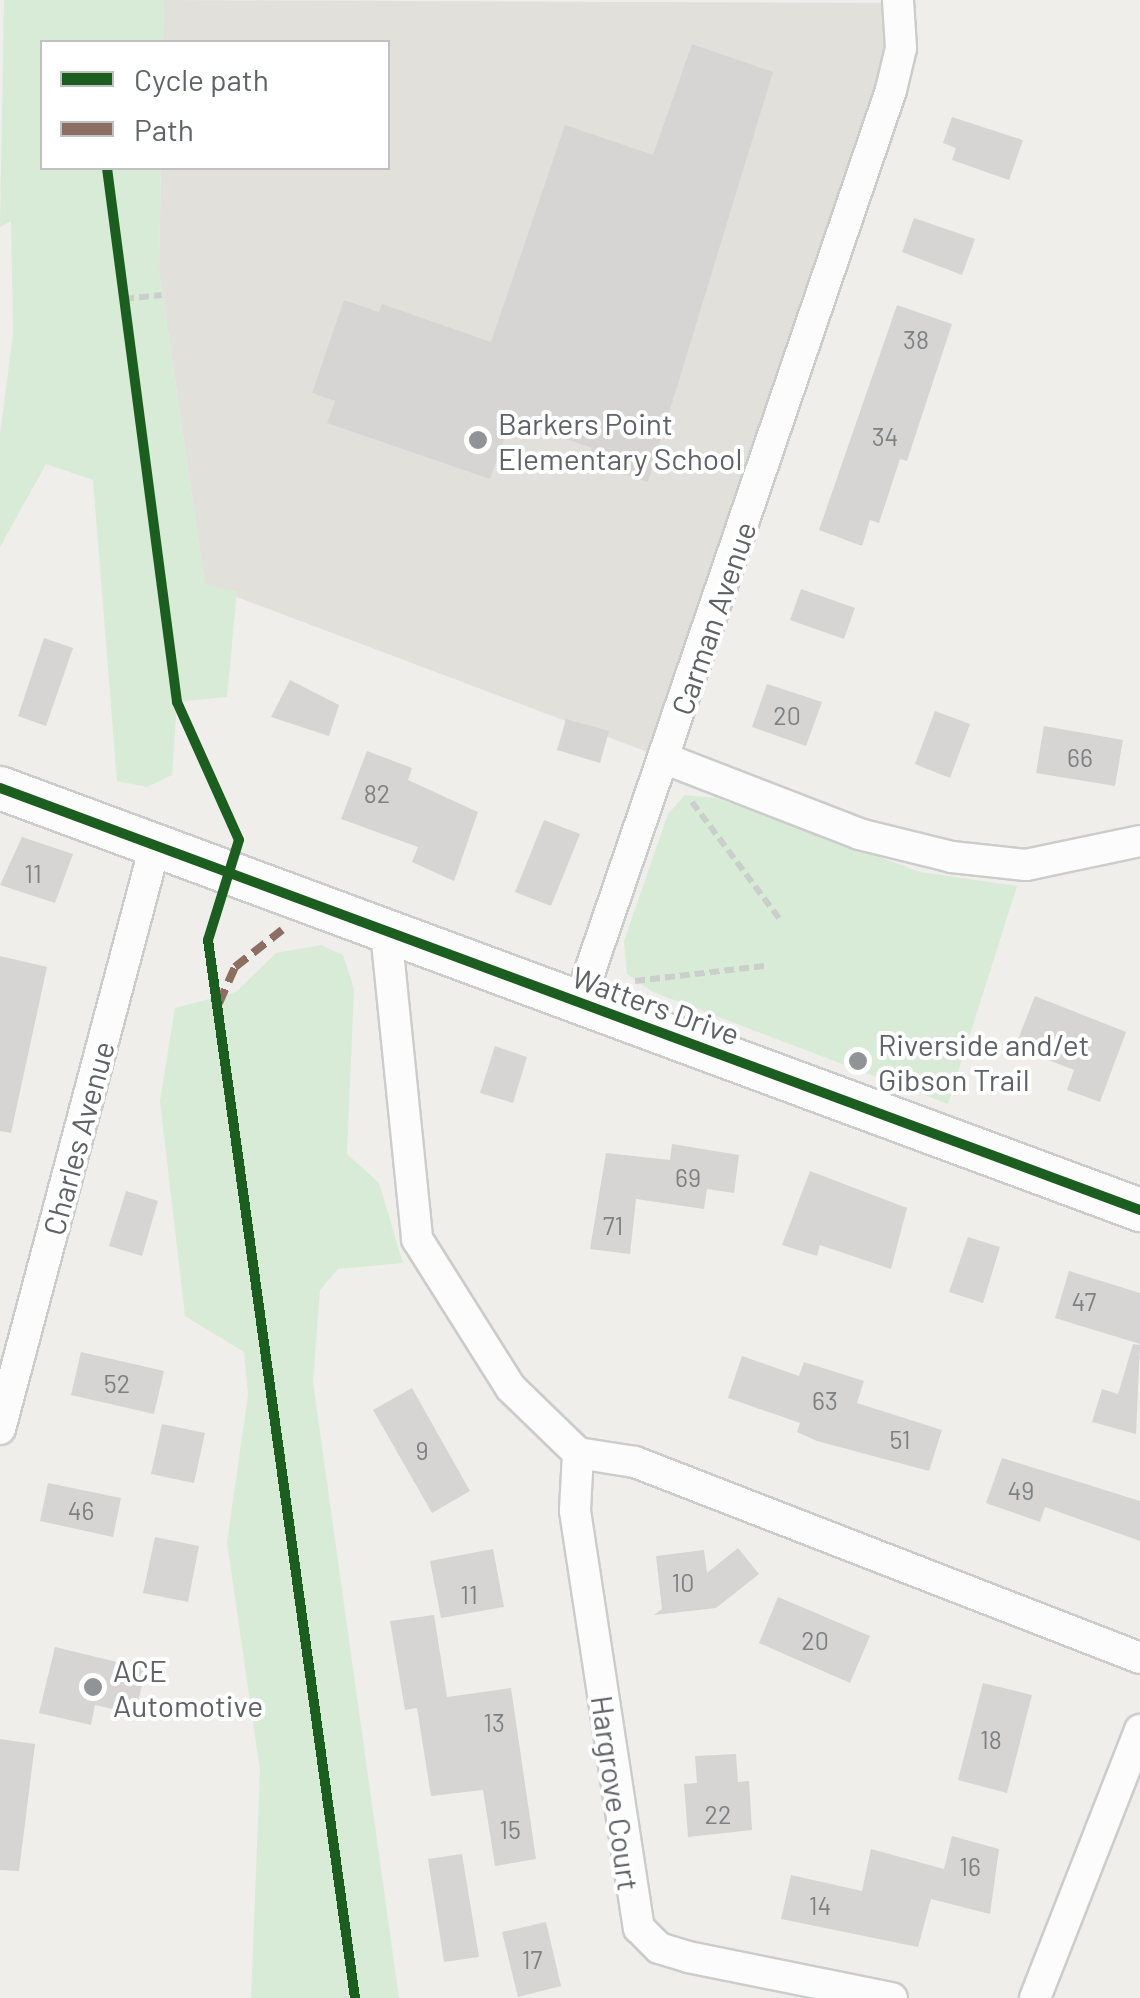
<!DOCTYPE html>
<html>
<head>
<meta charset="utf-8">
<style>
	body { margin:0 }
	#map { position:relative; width:1140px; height:1998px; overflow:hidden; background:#efeeea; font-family:Barlow,sans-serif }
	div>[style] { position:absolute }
	.education>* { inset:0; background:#e2e0da }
	.green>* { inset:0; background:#d8ebd6 }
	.building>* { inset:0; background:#d6d5d3 }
	.path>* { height:6px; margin-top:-3px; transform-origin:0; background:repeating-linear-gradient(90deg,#cacfcc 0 10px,transparent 0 15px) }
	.roads { filter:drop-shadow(2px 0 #cbcccc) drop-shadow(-2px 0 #cbcccc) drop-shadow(0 2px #cbcccc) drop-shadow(0 -2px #cbcccc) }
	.street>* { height:30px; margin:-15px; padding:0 15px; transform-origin:15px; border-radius:15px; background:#fdfcfc }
	.secondary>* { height:42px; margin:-21px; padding:0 21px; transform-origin:21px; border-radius:21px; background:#fdfcfc }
	.quiet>* { height:8px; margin-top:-4px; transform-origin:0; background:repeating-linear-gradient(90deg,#8d6e63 0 15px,transparent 0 23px) }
	.cycleway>* { height:10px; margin:-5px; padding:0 5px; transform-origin:5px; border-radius:5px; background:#1b5e20 }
	.dots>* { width:28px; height:28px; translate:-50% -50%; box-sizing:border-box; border:5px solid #fff; border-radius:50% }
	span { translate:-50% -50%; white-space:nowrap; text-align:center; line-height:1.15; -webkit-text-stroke:8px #fff; paint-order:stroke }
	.number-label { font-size:25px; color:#7e8184 }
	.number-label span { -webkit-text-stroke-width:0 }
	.poi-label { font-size:30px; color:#5f6368 }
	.left { translate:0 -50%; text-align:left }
	.street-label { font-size:30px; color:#5f6368 }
	.legend { position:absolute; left:40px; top:40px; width:350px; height:130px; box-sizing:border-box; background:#fff; border:2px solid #bfc1c3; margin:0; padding:12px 18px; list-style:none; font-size:30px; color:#5f6368 }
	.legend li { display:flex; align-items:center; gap:20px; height:50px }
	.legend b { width:50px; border:2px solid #bfc1c3 }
</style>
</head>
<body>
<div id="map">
	<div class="education">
		<div style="clip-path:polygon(164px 0,899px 3px,901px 48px,666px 759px,205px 585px,159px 270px,161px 168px,388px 168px,388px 42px,163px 42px)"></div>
	</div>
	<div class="green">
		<div style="clip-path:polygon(4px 0,164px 0,163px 42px,42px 42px,42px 168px,161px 168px,159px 270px,205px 585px,237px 591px,227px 697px,177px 702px,172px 775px,147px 787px,117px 781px,93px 480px,46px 464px,0 547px,0 435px,13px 334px,11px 221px,0 227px)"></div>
		<div style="clip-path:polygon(685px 795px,716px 798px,920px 872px,1017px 886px,948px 1104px,653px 992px,627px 974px,624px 941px,668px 814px)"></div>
		<div style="clip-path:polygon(321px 945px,343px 955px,354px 989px,347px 1154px,379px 1183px,403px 1263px,338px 1269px,320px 1290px,313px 1382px,399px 1998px,251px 1998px,260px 1771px,227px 1542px,248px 1395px,244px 1352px,185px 1316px,160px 1101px,175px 1008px,236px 992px,276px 953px)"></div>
	</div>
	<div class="building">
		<div style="clip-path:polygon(692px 44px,773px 72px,648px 482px,587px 461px,592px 448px,511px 420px,490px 479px,327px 423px,335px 401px,312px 393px,344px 300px,379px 312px,382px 304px,491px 342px,565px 125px,653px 155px)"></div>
		<div style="clip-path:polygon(952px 117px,1023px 140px,1009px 180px,952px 160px,956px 148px,943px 143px)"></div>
		<div style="clip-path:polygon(914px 218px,975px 239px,962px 275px,902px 252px)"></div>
		<div style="clip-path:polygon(897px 305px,952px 324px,907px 461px,900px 459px,879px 523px,870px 520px,862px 546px,819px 530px)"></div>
		<div style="clip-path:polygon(801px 589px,855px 608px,844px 639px,790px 620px)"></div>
		<div style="clip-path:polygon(44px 638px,73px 648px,46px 726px,18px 716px)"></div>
		<div style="clip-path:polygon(290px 680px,339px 705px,329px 736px,271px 717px)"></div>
		<div style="clip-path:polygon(767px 684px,822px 702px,806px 746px,752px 727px)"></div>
		<div style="clip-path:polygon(935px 711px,970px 724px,950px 778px,915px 764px)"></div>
		<div style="clip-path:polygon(566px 719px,609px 731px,600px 763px,557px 750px)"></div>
		<div style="clip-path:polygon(1044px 726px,1123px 740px,1115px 786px,1036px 773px)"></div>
		<div style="clip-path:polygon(367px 751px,412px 768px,408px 780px,478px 812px,454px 881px,412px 862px,418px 847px,341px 819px)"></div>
		<div style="clip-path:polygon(544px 820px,580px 834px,551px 906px,515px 892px)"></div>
		<div style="clip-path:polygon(22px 837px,73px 854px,55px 903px,0 885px)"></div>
		<div style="clip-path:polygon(0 956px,47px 967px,11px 1133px,0 1131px)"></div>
		<div style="clip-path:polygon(1035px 996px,1126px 1032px,1100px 1102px,1067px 1090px,1074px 1070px,1015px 1047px)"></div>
		<div style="clip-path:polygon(495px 1046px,527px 1057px,513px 1103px,480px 1093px)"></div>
		<div style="clip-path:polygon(672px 1144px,739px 1155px,734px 1193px,707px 1189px,704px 1209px,636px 1199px,630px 1254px,590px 1249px,606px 1153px,670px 1160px)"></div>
		<div style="clip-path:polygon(810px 1171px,907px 1208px,891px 1269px,820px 1245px,817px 1256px,782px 1245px)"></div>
		<div style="clip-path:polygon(126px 1191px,158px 1201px,142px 1256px,109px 1246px)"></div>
		<div style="clip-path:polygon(968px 1237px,1000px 1247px,983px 1303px,949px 1292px)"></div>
		<div style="clip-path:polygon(1069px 1271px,1140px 1293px,1140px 1344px,1055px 1318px)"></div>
		<div style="clip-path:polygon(1133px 1344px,1140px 1345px,1136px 1434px,1092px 1422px,1102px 1389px,1118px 1394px)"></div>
		<div style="clip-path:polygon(81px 1352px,164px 1371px,154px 1414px,71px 1395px)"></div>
		<div style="clip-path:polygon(742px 1356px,799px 1376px,804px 1362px,864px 1381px,857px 1403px,942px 1430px,929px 1471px,817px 1441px,797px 1432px,800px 1423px,728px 1398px)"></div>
		<div style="clip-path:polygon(412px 1388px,470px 1491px,432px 1513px,373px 1410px)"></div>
		<div style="clip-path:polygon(162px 1424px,205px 1433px,194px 1483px,151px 1474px)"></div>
		<div style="clip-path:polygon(1002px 1458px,1140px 1501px,1140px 1541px,1045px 1507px,1040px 1522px,986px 1503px)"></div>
		<div style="clip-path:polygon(48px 1483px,121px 1498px,113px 1537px,40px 1521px)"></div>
		<div style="clip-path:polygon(155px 1537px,199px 1546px,188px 1602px,143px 1593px)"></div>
		<div style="clip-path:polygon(738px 1548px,759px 1574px,716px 1608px,654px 1615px,662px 1609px,656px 1556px,704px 1550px,707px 1573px)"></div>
		<div style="clip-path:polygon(493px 1549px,504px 1607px,441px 1618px,430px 1561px)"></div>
		<div style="clip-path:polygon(778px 1597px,870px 1636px,850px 1683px,759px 1643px)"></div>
		<div style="clip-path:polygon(434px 1615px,447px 1697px,511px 1688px,536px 1859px,495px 1866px,483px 1790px,431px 1796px,417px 1708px,405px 1710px,390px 1621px)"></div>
		<div style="clip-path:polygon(55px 1647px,146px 1669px,135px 1714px,95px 1705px,91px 1725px,39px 1713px)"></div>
		<div style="clip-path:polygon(983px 1683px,1032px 1695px,1007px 1793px,958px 1780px)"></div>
		<div style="clip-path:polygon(0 1739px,35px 1744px,19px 1871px,0 1870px)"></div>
		<div style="clip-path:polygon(736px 1754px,738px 1782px,749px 1781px,752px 1830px,688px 1837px,684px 1784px,697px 1783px,695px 1756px)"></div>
		<div style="clip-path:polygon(952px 1836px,999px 1849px,990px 1914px,931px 1899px,918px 1947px,781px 1919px,791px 1875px,862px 1891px,871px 1849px,944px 1869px)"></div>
		<div style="clip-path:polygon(462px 1854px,479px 1957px,444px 1962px,428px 1859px)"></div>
		<div style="clip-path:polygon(546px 1922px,561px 1986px,518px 1997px,502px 1932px)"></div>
	</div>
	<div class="path">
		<div style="left:124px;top:299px;width:38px;rotate:-6deg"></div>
		<div style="left:692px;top:802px;width:149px;rotate:53.2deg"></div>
		<div style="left:635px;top:981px;width:131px;rotate:-6.6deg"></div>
	</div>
	<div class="roads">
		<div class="street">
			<div style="left:666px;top:759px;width:207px;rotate:21.2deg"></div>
			<div style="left:859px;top:834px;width:96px;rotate:13.9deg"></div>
			<div style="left:952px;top:857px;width:74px;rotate:6.2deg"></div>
			<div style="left:1026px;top:865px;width:116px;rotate:-11.9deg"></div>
			<div style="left:386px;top:932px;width:309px;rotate:84.2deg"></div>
			<div style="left:417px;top:1239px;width:176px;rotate:57.8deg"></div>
			<div style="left:511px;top:1388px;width:93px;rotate:44.1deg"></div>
			<div style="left:579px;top:1003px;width:965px;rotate:-71.13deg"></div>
			<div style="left:891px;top:90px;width:43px;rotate:-76.6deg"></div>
			<div style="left:901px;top:48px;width:48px;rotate:-93.6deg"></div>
			<div style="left:0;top:1429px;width:603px;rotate:-75.11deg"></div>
			<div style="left:578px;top:1453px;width:58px;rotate:93deg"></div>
			<div style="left:575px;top:1511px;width:422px;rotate:81.3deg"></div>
			<div style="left:639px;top:1928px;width:28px;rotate:45deg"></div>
			<div style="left:659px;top:1948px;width:30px;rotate:17deg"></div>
			<div style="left:688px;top:1957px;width:208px;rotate:11.4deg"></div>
			<div style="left:578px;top:1453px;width:58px;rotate:9deg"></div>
			<div style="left:635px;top:1462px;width:542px;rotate:21.21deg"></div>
			<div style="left:1035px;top:1998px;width:288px;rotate:-68.6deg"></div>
		</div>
		<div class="secondary">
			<div style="left:0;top:788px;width:1216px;rotate:20.31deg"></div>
		</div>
	</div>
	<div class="quiet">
		<div style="left:219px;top:1003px;width:39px;rotate:-66deg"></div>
		<div style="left:235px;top:967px;width:60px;rotate:-38.2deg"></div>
	</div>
	<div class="cycleway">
		<div style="left:107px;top:168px;width:539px;rotate:82.53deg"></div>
		<div style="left:177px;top:702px;width:151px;rotate:65.8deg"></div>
		<div style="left:239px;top:840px;width:105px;rotate:107.2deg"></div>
		<div style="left:208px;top:940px;width:1068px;rotate:82.09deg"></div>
		<div style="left:0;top:788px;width:1216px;rotate:20.31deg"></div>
	</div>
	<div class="dots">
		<div style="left:478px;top:440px;background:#919496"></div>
		<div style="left:858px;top:1061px;background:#919496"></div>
		<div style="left:93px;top:1687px;background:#919496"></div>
	</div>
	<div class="number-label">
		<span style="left:916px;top:339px">38</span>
		<span style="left:885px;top:436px">34</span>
		<span style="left:787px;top:715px">20</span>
		<span style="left:1080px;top:757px">66</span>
		<span style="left:377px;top:793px">82</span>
		<span style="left:33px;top:873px">11</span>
		<span style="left:688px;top:1177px">69</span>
		<span style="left:613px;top:1225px">71</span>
		<span style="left:1084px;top:1301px">47</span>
		<span style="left:117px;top:1383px">52</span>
		<span style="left:825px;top:1400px">63</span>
		<span style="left:900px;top:1439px">51</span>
		<span style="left:422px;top:1450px">9</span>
		<span style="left:1021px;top:1490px">49</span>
		<span style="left:81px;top:1510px">46</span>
		<span style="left:683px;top:1582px">10</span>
		<span style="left:469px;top:1594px">11</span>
		<span style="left:815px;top:1640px">20</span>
		<span style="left:494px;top:1722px">13</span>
		<span style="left:991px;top:1739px">18</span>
		<span style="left:718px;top:1814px">22</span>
		<span style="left:510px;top:1829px">15</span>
		<span style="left:970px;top:1866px">16</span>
		<span style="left:820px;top:1905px">14</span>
		<span style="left:532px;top:1959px">17</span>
	</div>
	<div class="poi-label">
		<span class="left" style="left:498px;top:440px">Barkers Point<br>Elementary School</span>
		<span class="left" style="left:878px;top:1061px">Riverside and/et<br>Gibson Trail</span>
		<span class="left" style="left:113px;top:1687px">ACE<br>Automotive</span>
	</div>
	<div class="street-label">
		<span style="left:713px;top:618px;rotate:-71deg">Carman Avenue</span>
		<span style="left:656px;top:1005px;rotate:20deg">Watters Drive</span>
		<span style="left:78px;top:1138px;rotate:-75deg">Charles Avenue</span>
		<span style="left:616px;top:1793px;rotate:82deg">Hargrove Court</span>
	</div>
	<ul class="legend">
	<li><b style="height:12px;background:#1b5e20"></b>Cycle path</li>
	<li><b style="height:12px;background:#8d6e63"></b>Path</li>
	</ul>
</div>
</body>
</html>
